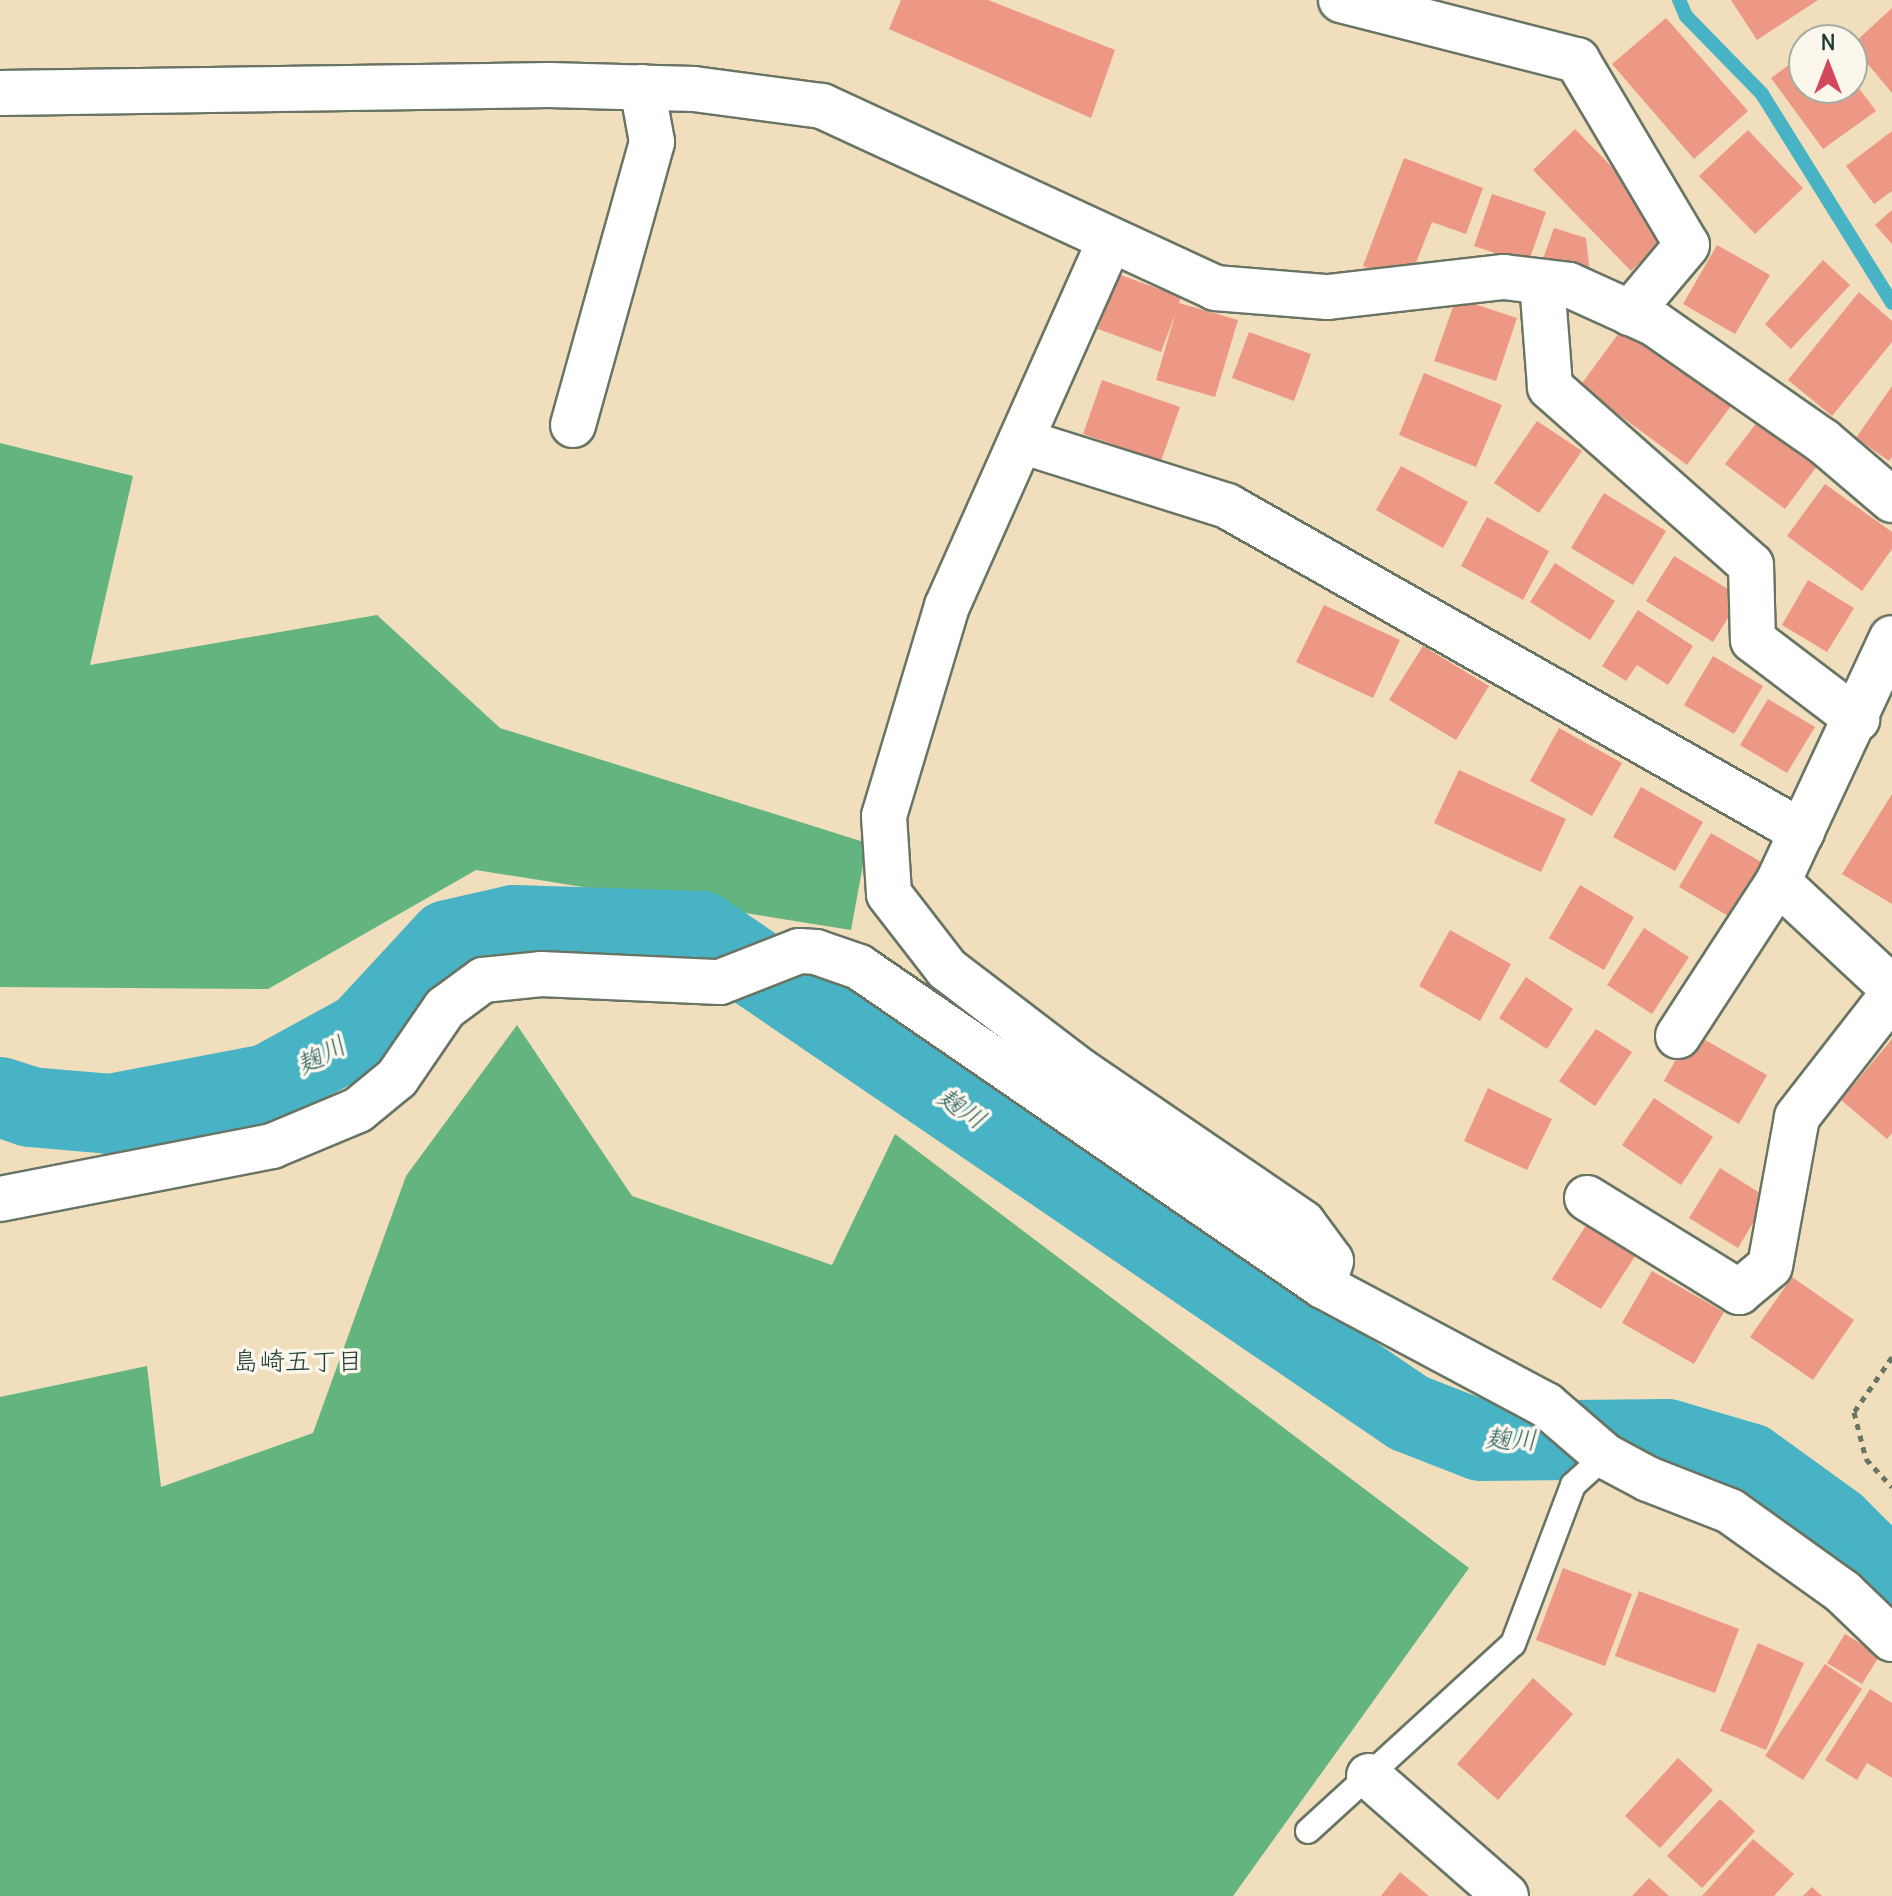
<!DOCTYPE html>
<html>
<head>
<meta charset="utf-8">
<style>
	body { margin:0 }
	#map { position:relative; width:1892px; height:1896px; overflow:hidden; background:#f0debc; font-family:Delius,"Klee One",sans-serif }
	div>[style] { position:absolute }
	.forest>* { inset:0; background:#64b47f }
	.stream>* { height:14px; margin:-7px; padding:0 7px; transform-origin:7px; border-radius:7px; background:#47b3c5 }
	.river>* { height:80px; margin:-40px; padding:0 40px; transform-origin:40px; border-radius:40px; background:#47b3c5 }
	.building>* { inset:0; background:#ed9885 }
	.path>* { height:5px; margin-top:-2.5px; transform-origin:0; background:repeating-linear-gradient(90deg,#687564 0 6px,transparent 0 12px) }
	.roads { filter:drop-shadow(2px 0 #687564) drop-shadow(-2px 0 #687564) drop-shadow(0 2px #687564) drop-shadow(0 -2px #687564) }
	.service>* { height:24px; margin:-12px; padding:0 12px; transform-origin:12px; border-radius:12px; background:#fff }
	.minor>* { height:44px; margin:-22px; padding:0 22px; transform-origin:22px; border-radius:22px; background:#fff }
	span { translate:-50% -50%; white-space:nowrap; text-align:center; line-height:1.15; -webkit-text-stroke:7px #fbf7ec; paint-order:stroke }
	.water-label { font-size:26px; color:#2b6060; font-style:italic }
	.neighbourhood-label { font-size:26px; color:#1f3d34 }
	.north { position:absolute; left:1788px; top:24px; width:80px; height:80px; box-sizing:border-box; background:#fbf7ec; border:2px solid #a3ada2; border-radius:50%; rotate:0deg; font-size:22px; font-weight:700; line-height:32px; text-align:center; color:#1f3d34 }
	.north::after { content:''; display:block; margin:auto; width:28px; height:36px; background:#d1495b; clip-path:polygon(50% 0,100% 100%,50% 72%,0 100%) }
</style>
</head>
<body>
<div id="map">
	<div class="forest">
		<div style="clip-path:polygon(0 443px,133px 476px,90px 665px,377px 615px,500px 728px,867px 843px,851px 930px,476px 870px,268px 989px,0 987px)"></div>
		<div style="clip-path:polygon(517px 1025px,632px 1196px,832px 1265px,895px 1134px,1469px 1568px,1233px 1896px,0 1896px,0 1397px,147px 1366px,161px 1487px,313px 1433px,406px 1176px)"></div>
	</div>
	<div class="stream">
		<div style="left:1679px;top:0;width:17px;rotate:66deg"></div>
		<div style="left:1686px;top:16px;width:109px;rotate:45.7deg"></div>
		<div style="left:1762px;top:94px;width:246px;rotate:58.1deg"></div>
	</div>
	<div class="river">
		<div style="left:0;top:1097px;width:32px;rotate:18deg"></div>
		<div style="left:30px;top:1107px;width:80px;rotate:5deg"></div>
		<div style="left:110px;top:1114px;width:161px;rotate:-10.8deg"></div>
		<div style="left:268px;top:1084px;width:108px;rotate:-28.7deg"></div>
		<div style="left:363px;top:1032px;width:125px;rotate:-47.3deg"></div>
		<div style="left:448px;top:940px;width:68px;rotate:-12.8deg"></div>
		<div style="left:514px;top:925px;width:187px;rotate:1.8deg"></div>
		<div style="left:701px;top:931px;width:856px;rotate:34.25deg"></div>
		<div style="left:1409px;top:1413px;width:77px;rotate:21.3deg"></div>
		<div style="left:1481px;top:1441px;width:186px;rotate:-0.6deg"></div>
		<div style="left:1667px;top:1439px;width:85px;rotate:16.3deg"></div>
		<div style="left:1749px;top:1463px;width:107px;rotate:35.9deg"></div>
		<div style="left:1836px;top:1526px;width:79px;rotate:45deg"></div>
	</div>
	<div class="building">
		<div style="clip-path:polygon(901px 0,988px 0,1115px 50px,1091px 118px,889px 29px)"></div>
		<div style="clip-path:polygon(1731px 0,1818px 0,1757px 40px)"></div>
		<div style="clip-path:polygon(1892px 8px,1892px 93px,1852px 45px)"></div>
		<div style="clip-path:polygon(1666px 18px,1748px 111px,1694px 159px,1612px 64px)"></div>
		<div style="clip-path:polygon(1804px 54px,1804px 88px,1852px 88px,1852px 79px,1876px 111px,1823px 149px,1771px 78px)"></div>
		<div style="clip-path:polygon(1575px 129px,1673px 230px,1631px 271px,1533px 170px)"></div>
		<div style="clip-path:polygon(1748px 130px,1803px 188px,1755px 234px,1699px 176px)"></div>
		<div style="clip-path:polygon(1892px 131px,1892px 191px,1874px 204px,1846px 166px)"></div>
		<div style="clip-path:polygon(1404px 158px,1483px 188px,1466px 234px,1432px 222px,1408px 283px,1363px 266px)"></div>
		<div style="clip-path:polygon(1492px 194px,1546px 212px,1528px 264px,1474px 246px)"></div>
		<div style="clip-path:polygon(1892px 210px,1892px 244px,1875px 225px)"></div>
		<div style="clip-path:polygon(1554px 228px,1586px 238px,1590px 274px,1543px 259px)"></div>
		<div style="clip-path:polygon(1717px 245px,1770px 275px,1735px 334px,1683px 304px)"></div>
		<div style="clip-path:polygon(1823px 260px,1850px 285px,1791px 349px,1765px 324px)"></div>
		<div style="clip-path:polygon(1118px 274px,1181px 297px,1179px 303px,1238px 320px,1215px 397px,1156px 380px,1176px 312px,1161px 352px,1098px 329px)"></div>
		<div style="clip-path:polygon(1859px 292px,1892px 321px,1892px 342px,1832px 416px,1788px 380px)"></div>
		<div style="clip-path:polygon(1456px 298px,1517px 318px,1496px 381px,1434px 361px)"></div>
		<div style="clip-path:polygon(1624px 326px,1731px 406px,1687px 465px,1580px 386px)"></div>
		<div style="clip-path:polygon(1249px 332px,1311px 354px,1294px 401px,1232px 378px)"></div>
		<div style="clip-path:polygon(1424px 373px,1502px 405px,1476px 467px,1399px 435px)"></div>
		<div style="clip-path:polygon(1102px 380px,1180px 407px,1161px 461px,1083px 434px)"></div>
		<div style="clip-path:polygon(1892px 386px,1892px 457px,1889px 461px,1856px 438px)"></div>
		<div style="clip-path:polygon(1537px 421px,1582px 451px,1539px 513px,1494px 483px)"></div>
		<div style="clip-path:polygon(1758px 421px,1817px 466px,1785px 509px,1725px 464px)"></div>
		<div style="clip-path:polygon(1401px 466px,1468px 502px,1443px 548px,1376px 510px)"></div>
		<div style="clip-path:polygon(1825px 484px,1892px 532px,1892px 549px,1862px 591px,1787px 536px)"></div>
		<div style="clip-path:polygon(1604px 493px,1666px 531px,1633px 585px,1571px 548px)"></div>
		<div style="clip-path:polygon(1487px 517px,1549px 551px,1523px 600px,1461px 566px)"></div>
		<div style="clip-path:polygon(1674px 556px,1741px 597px,1713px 642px,1646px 601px)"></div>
		<div style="clip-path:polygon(1555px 563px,1615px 601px,1590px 640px,1530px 602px)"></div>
		<div style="clip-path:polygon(1808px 580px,1854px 608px,1827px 652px,1782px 625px)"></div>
		<div style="clip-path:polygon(1324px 605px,1400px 640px,1373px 698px,1296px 662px)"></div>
		<div style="clip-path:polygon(1638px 610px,1693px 646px,1668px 685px,1637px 665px,1626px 681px,1602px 666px)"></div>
		<div style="clip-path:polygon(1423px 646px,1489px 686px,1456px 740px,1389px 700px)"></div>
		<div style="clip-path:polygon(1713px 656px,1763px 686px,1734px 734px,1684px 705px)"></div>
		<div style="clip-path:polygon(1768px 699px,1815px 727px,1787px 773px,1740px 745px)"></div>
		<div style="clip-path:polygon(1559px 728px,1622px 763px,1592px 816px,1530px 781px)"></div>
		<div style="clip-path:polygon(1459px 770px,1566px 819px,1541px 872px,1434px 823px)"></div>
		<div style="clip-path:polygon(1641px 787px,1703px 822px,1675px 871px,1613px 837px)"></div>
		<div style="clip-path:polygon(1892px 794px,1892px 904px,1842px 874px)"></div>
		<div style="clip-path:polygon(1711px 833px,1763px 863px,1730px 917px,1679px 887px)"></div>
		<div style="clip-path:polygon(1580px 885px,1634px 917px,1604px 970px,1549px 938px)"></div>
		<div style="clip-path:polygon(1644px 928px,1689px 957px,1652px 1014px,1607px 985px)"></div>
		<div style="clip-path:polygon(1450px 930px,1511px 964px,1480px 1021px,1419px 986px)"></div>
		<div style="clip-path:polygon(1526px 977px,1573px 1009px,1547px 1049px,1499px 1018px)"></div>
		<div style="clip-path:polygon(1596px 1029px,1632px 1052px,1595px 1106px,1559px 1081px)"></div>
		<div style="clip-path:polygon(1691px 1032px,1767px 1075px,1739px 1124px,1664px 1081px)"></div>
		<div style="clip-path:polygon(1892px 1039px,1892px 1133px,1887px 1139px,1841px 1100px)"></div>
		<div style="clip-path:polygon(1488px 1088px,1552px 1119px,1527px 1170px,1464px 1141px)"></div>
		<div style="clip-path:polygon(1654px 1098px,1713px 1137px,1681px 1185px,1622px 1145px)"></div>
		<div style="clip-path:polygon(1720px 1168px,1768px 1198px,1738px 1248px,1689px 1218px)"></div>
		<div style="clip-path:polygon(1590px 1219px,1639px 1250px,1601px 1309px,1552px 1279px)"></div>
		<div style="clip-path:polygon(1652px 1271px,1724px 1312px,1694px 1364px,1622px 1323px)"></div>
		<div style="clip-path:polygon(1792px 1277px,1854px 1320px,1813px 1380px,1750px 1337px)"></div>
		<div style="clip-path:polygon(1563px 1568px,1632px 1594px,1605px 1666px,1536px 1640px)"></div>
		<div style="clip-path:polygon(1639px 1591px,1739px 1629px,1715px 1693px,1615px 1656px)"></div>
		<div style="clip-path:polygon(1845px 1634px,1880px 1655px,1862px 1684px,1827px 1663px)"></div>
		<div style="clip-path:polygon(1758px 1643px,1804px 1663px,1766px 1750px,1720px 1731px)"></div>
		<div style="clip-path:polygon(1825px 1664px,1862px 1689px,1803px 1780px,1765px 1756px)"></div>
		<div style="clip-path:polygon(1533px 1678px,1573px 1714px,1498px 1800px,1457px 1764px)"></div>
		<div style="clip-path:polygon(1870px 1689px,1892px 1703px,1892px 1778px,1867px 1763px,1857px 1780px,1825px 1760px)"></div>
		<div style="clip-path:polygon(1678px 1758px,1713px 1790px,1660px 1848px,1625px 1816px)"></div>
		<div style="clip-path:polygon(1720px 1799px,1755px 1831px,1702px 1888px,1667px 1856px)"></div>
		<div style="clip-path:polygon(1753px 1839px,1794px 1874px,1774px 1896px,1702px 1896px)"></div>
		<div style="clip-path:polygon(1400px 1872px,1429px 1896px,1381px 1896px)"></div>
		<div style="clip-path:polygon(1649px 1878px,1669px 1896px,1632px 1896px)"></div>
		<div style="clip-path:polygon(1812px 1887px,1822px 1896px,1803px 1896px)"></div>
	</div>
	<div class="path">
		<div style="left:1892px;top:1357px;width:67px;rotate:124.6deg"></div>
		<div style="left:1854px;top:1412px;width:49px;rotate:75.7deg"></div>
		<div style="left:1866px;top:1459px;width:38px;rotate:47deg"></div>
	</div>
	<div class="roads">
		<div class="service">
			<div style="left:1308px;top:1831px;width:277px;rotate:-42.4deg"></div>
			<div style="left:1513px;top:1644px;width:170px;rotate:-69.3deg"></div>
			<div style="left:1573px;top:1485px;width:43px;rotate:-42.2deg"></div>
		</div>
		<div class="minor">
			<div style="left:1341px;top:0;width:244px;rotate:14.3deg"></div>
			<div style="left:1577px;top:60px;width:215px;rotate:59.3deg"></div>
			<div style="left:1687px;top:245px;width:89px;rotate:130deg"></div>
			<div style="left:0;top:93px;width:549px;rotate:-0.83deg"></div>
			<div style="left:549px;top:85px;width:145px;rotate:1.6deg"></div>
			<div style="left:694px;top:89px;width:129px;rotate:7.6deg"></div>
			<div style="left:822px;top:106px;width:433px;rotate:24.8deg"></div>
			<div style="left:1215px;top:288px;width:113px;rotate:4.6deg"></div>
			<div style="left:1328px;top:297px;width:177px;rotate:-6.5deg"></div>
			<div style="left:1504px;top:277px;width:65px;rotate:7deg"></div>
			<div style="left:1569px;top:285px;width:94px;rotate:24.4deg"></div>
			<div style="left:1655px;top:324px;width:205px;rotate:34.9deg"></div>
			<div style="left:1823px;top:441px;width:91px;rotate:40.5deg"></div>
			<div style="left:1110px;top:240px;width:401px;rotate:114deg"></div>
			<div style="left:947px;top:606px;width:219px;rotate:106.7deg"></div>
			<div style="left:884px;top:816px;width:78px;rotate:86.3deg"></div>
			<div style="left:889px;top:894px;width:95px;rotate:52.3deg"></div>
			<div style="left:947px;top:969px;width:166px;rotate:37.4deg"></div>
			<div style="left:1079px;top:1070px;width:271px;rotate:34.3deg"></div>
			<div style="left:1303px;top:1223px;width:47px;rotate:53.6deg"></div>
			<div style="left:1331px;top:1261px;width:26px;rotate:108deg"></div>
			<div style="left:1542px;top:282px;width:105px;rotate:85.6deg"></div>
			<div style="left:1550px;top:387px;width:268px;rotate:41.5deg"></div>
			<div style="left:1751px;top:565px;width:75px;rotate:88.5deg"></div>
			<div style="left:1753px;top:640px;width:131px;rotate:37.2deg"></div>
			<div style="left:573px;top:425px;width:294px;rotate:-74.4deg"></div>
			<div style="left:652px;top:142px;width:56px;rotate:-100.3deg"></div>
			<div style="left:1021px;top:441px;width:216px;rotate:17.5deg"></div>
			<div style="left:1227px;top:506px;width:661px;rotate:29.55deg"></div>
			<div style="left:1778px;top:882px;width:156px;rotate:42.9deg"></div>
			<div style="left:1678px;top:1036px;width:184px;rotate:-57deg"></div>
			<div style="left:1778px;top:882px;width:269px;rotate:-65deg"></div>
			<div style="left:1587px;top:1198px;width:179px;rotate:31.7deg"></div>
			<div style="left:1739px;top:1292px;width:40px;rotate:-40deg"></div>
			<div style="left:1770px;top:1266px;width:151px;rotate:-79.7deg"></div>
			<div style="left:1797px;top:1117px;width:155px;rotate:-52.1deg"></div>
			<div style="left:0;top:1199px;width:277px;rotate:-11deg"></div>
			<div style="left:272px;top:1146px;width:93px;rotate:-22.7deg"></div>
			<div style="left:358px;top:1110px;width:50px;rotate:-39.4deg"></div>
			<div style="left:397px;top:1078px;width:85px;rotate:-55.6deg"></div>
			<div style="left:445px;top:1008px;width:47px;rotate:-36.4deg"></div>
			<div style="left:483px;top:980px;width:58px;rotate:-5.9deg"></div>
			<div style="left:541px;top:974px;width:179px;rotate:2.6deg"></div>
			<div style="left:720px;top:982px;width:85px;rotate:-21.4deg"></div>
			<div style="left:799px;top:951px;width:17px;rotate:3deg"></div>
			<div style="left:816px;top:952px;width:46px;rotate:19.2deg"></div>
			<div style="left:859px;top:967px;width:563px;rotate:34.51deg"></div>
			<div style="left:1323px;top:1286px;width:253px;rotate:28.1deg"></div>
			<div style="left:1546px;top:1405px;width:78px;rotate:40.8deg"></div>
			<div style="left:1605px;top:1456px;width:49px;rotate:28.1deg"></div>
			<div style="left:1648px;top:1479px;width:88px;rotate:21.3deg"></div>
			<div style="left:1730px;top:1511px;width:139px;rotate:35.6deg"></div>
			<div style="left:1843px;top:1592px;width:68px;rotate:43.8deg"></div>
			<div style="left:1369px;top:1776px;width:182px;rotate:41.2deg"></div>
		</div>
	</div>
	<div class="water-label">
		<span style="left:321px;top:1055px;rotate:-28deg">麹川</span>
		<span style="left:962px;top:1108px;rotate:34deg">麹川</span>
		<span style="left:1511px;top:1439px;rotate:2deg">麹川</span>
	</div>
	<div class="neighbourhood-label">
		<span style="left:298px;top:1361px">島崎五丁目</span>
	</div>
	<div class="north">N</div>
</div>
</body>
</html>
